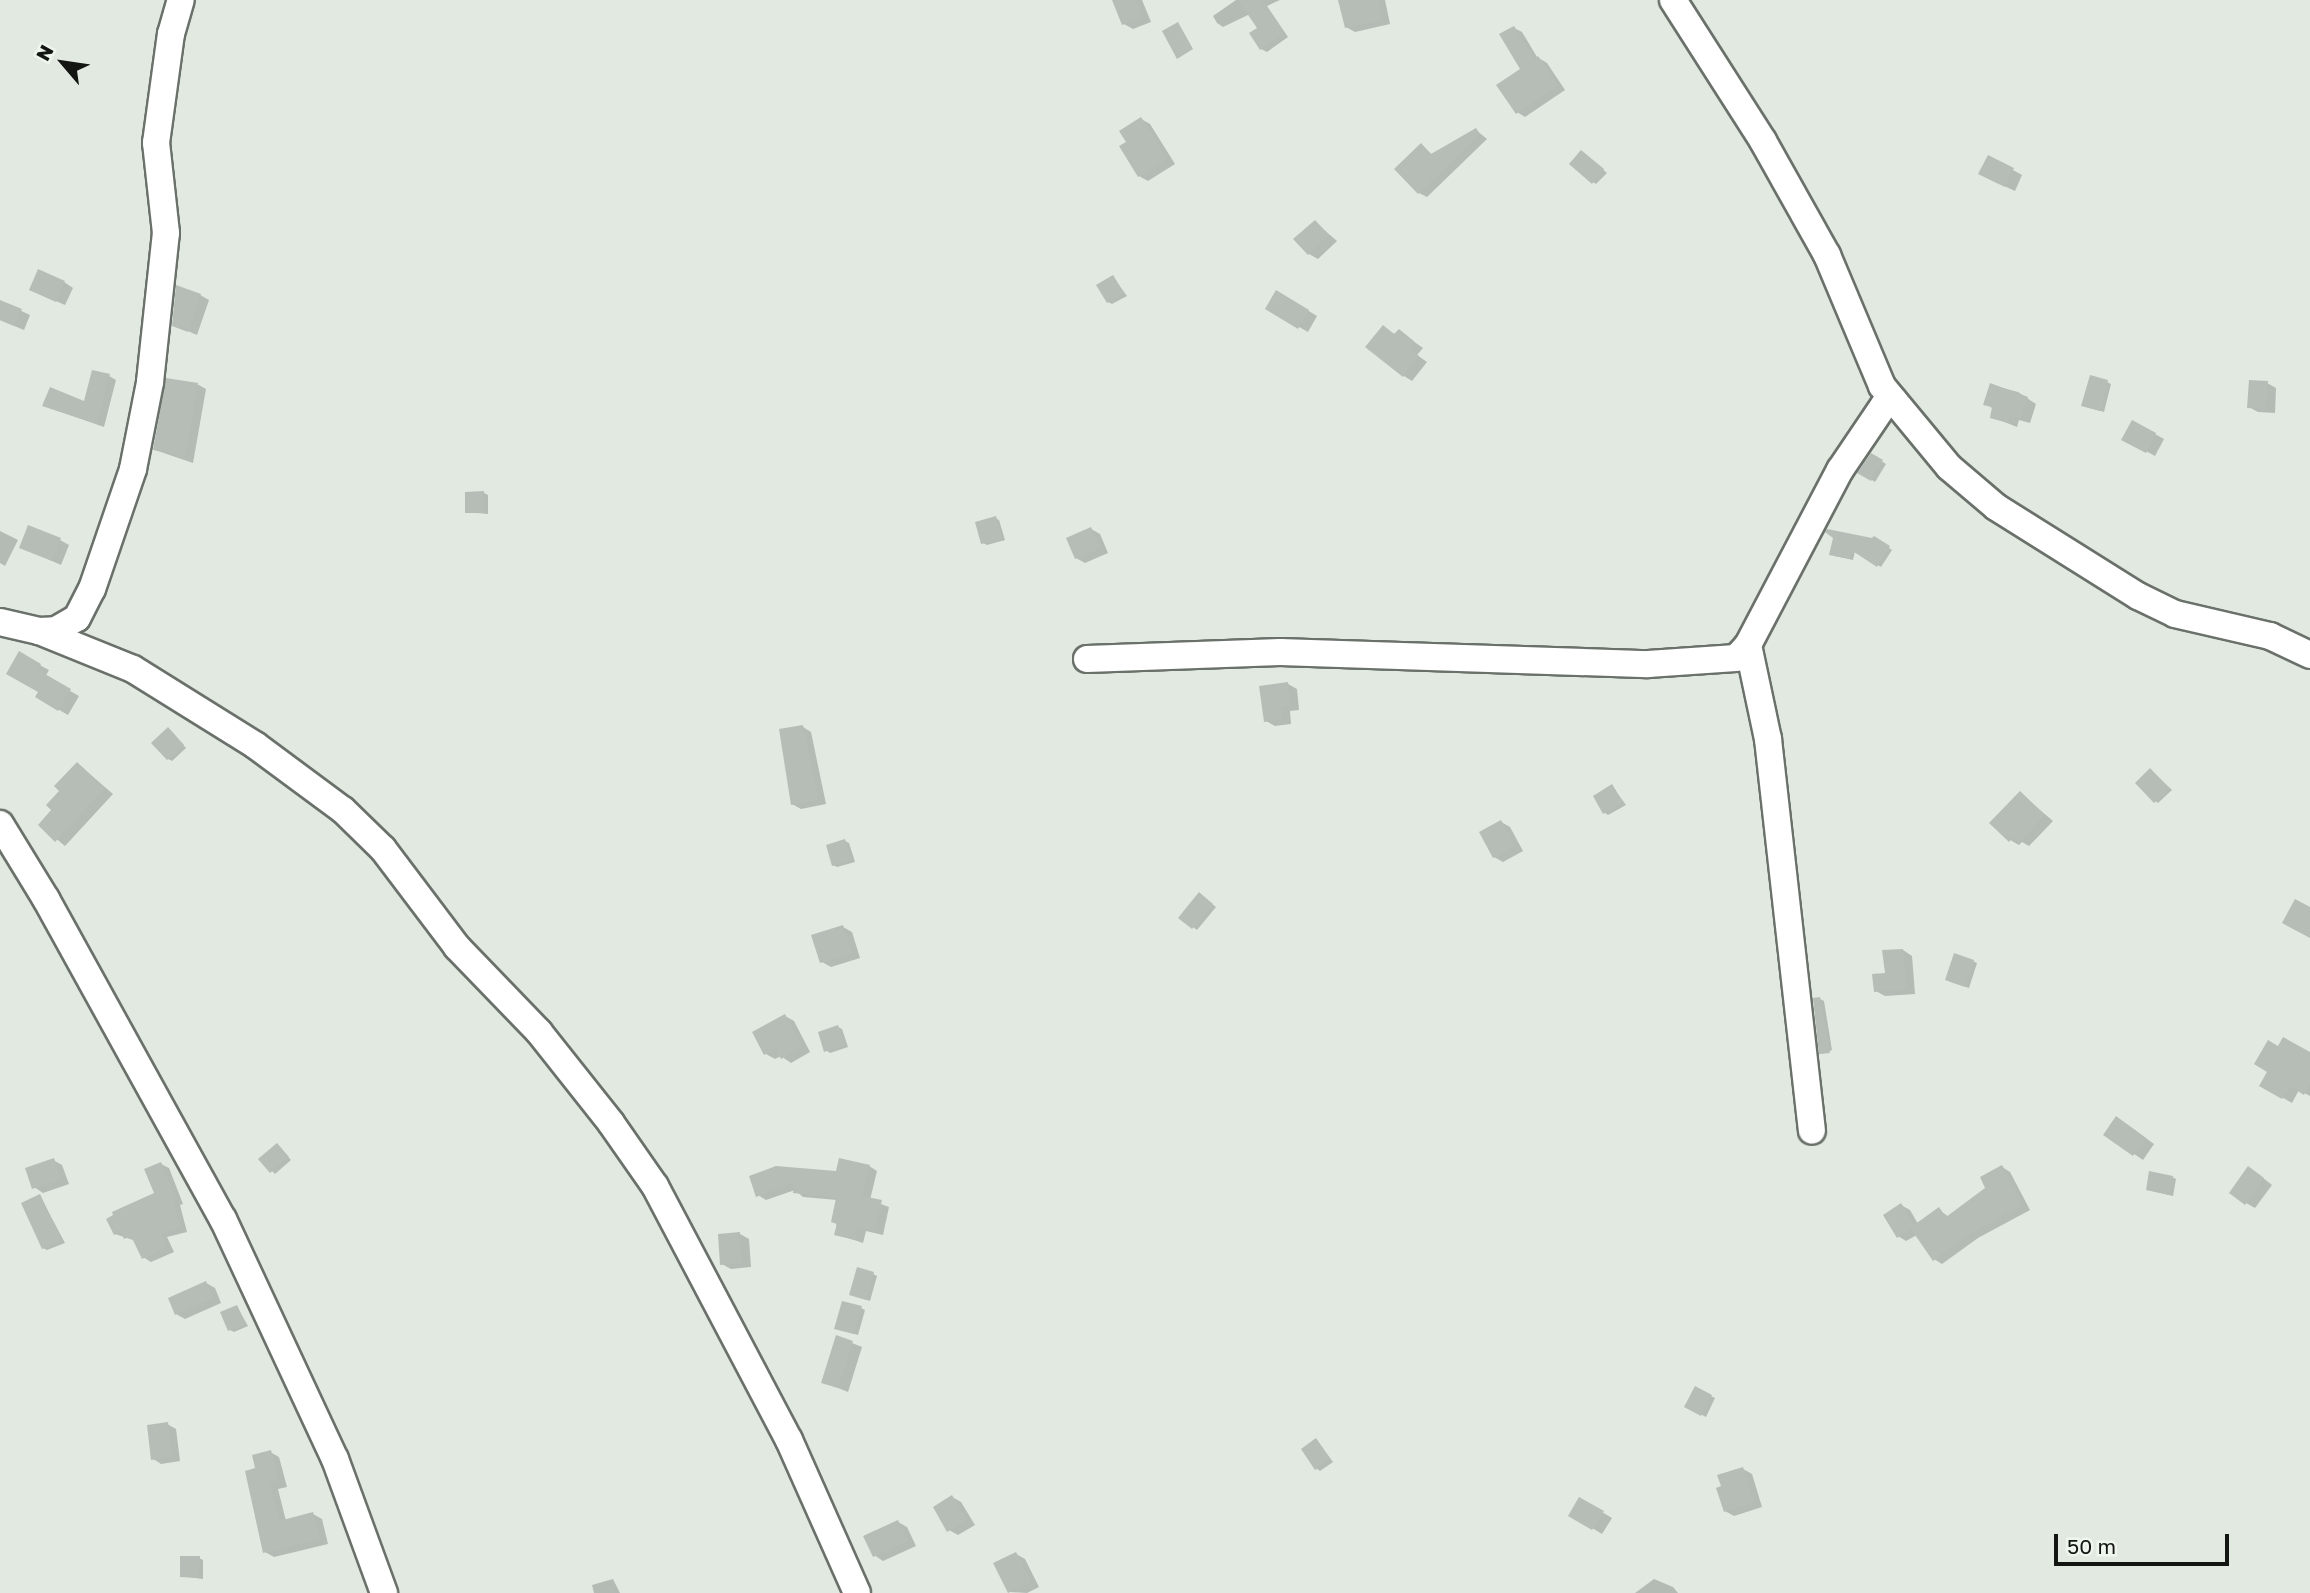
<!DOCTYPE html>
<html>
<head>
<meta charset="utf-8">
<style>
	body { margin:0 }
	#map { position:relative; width:2310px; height:1593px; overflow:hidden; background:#e1e9e1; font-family:"Golos Text",sans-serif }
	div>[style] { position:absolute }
	.shadow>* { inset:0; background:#0003 }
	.building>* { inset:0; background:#b6bdb6 }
	.roads { filter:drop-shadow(2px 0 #6a716a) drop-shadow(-2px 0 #6a716a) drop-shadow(0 2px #6a716a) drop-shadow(0 -2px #6a716a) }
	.minor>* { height:26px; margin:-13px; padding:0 13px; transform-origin:13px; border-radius:13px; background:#fff }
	span { translate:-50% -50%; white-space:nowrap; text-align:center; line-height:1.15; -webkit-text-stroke:5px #eef6ee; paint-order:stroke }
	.north { position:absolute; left:28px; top:28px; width:70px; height:70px; -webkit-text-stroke:5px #eef6ee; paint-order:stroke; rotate:299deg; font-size:19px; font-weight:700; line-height:28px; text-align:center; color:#121512 }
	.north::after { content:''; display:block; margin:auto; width:24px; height:32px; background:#121512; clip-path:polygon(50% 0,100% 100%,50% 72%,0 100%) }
	.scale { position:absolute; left:2054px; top:1534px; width:175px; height:32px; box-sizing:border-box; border:4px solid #121512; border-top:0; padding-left:9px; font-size:21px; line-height:24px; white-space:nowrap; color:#121512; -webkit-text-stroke:5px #eef6ee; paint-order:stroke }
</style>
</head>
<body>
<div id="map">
	<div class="shadow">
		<div style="clip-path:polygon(1114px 0,1142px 0,1151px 22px,1133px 29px,1124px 24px)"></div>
		<div style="clip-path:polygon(1236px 0,1280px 0,1267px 6px,1288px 37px,1267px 52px,1261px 49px,1259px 28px,1250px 14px,1223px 27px,1217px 23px,1213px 16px)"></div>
		<div style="clip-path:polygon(1340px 0,1385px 0,1390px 24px,1355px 32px,1346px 27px)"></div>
		<div style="clip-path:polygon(1514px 28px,1522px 32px,1537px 57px,1547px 63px,1565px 90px,1525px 117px,1517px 112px,1522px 69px)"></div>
		<div style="clip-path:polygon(1141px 119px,1150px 124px,1175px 164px,1148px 181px,1139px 176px,1128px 143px)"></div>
		<div style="clip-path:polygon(1476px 130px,1487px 139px,1427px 197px,1419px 193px,1421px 146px,1433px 155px)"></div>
		<div style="clip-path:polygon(1585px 154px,1607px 173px,1596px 184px,1593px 182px)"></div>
		<div style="clip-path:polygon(2013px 170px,2022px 175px,2015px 191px,1989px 179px)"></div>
		<div style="clip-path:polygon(1315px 222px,1337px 241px,1318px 259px,1309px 254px)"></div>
		<div style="clip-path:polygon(1113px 277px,1127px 296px,1112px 304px,1108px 302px)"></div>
		<div style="clip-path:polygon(64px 282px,73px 288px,65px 305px,40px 294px)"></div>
		<div style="clip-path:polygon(1277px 292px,1317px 316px,1308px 332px,1267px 309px)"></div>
		<div style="clip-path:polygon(200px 295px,209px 300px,197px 335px,174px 325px)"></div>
		<div style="clip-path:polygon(0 301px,30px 315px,24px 330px,0 320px)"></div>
		<div style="clip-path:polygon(1383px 327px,1396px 335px,1399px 331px,1423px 348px,1417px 355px,1427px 362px,1412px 381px,1404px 376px)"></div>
		<div style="clip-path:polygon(109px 376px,116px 380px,104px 427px,44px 406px,85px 404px)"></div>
		<div style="clip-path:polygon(2107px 382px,2111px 384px,2104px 412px,2087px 407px)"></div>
		<div style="clip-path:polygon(2267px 383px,2276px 388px,2275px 413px,2258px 412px,2249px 407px)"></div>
		<div style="clip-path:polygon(197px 384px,206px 389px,193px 463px,155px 450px)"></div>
		<div style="clip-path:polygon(1991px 385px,2018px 392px,2036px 404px,2030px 423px,2019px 420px,2017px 427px,1992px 417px,1994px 409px,1985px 404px)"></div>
		<div style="clip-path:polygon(2133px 422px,2164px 439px,2155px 456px,2124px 439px)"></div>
		<div style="clip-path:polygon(1871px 455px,1886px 464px,1875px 482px,1860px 472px)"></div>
		<div style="clip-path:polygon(484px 493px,488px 495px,488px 514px,467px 512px)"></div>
		<div style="clip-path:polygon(995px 518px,999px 520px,1005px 540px,987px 545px,983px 543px)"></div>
		<div style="clip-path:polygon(1091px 529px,1100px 534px,1108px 553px,1085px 563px,1076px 558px)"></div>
		<div style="clip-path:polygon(0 531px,18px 540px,5px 566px,0 563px)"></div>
		<div style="clip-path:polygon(1874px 538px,1892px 550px,1881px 567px,1855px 551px,1853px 560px,1835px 556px)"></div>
		<div style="clip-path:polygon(60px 540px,69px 545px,61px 565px,21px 547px)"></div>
		<div style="clip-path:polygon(19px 654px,49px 670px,45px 677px,79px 696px,68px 715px,37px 697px,40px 691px)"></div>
		<div style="clip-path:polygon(1288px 684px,1297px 689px,1299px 710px,1290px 711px,1291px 724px,1275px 726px,1266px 721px)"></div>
		<div style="clip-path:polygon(803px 727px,811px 732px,826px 804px,801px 809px,792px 804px)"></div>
		<div style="clip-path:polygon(172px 732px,186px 748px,172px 761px,168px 759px)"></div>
		<div style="clip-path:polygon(78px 764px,113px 794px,65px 846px,40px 825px,54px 810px)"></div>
		<div style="clip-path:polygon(2151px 770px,2172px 790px,2158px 803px,2155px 801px)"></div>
		<div style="clip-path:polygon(1612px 786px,1626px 805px,1608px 815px,1605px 813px)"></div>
		<div style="clip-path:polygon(2020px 793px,2053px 821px,2029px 846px,2022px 842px,2019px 845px,2010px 840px)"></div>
		<div style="clip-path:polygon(1501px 822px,1510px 827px,1523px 851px,1503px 862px,1494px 857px)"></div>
		<div style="clip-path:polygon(845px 841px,849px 843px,855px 862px,837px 867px,833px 865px)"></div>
		<div style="clip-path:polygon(1203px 897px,1216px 907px,1197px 930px,1181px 918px)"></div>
		<div style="clip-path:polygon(843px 927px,852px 932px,860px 958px,831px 967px,822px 962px)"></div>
		<div style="clip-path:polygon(1903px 950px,1912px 956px,1915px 994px,1885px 996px,1876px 991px)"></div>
		<div style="clip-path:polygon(1973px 961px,1977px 963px,1969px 988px,1951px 982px)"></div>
		<div style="clip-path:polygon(1820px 999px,1824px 1001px,1832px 1050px,1822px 1054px)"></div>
		<div style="clip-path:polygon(785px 1016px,794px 1021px,810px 1052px,791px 1063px,781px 1056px,775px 1059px,766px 1054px)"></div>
		<div style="clip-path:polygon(838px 1027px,842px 1029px,848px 1047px,830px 1053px,826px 1050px)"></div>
		<div style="clip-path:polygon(2279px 1048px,2310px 1054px,2310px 1096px,2299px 1090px,2292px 1103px,2261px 1085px)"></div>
		<div style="clip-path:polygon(2125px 1123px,2154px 1144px,2143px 1160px,2105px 1134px)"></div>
		<div style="clip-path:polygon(277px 1145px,291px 1160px,275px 1174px,260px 1159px)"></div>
		<div style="clip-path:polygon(53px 1160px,62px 1165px,69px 1184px,43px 1193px,34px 1187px)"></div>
		<div style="clip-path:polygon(161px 1164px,169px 1168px,183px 1204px,180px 1205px,187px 1232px,167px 1237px,174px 1252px,151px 1262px,143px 1257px,136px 1241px,115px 1234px,116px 1216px,156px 1194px)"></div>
		<div style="clip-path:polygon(869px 1166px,877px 1171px,870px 1200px,889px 1207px,883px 1235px,866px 1231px,863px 1243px,836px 1234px,837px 1200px,803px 1197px,795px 1190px,766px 1200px,758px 1195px,751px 1177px,838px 1173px)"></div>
		<div style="clip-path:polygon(2002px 1167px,2010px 1172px,2030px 1210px,1978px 1238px,1942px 1264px,1934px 1259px,1917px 1235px,1906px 1241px,1898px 1236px,1901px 1205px,1910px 1210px,1918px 1224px,1939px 1210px,1949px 1217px,1987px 1188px)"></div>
		<div style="clip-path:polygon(2258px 1174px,2272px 1185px,2255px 1208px,2246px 1203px)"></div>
		<div style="clip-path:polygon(2172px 1177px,2176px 1179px,2173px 1196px,2148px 1190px)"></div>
		<div style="clip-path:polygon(40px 1196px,65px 1243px,47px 1250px,43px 1248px)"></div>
		<div style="clip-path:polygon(740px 1234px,749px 1239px,751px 1267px,731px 1269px,722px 1264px)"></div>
		<div style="clip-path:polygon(873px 1274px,877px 1276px,870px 1301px,855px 1296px)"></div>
		<div style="clip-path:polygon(206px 1283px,215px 1288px,221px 1303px,185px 1319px,176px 1314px)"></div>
		<div style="clip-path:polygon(237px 1307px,248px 1326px,234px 1332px,230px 1330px)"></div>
		<div style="clip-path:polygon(861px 1308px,865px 1310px,858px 1335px,840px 1330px)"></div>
		<div style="clip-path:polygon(837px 1337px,862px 1347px,848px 1392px,823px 1382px)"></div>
		<div style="clip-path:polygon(1696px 1389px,1715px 1398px,1706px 1417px,1687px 1407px)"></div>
		<div style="clip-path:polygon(167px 1424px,176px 1429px,180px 1461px,161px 1464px,152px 1458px)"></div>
		<div style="clip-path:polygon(1317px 1440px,1333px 1462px,1320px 1471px,1316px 1468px)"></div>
		<div style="clip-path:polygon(270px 1452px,279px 1457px,287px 1487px,278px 1489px,286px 1521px,313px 1514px,322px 1519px,328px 1544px,274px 1557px,265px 1552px,257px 1470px)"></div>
		<div style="clip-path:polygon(1743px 1469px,1752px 1474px,1762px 1507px,1734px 1516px,1725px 1511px)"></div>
		<div style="clip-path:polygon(952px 1497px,961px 1502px,975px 1525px,958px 1535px,949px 1530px)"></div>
		<div style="clip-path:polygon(1580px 1499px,1612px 1518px,1602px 1534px,1571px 1515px)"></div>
		<div style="clip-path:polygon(898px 1522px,907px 1527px,916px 1546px,883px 1561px,874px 1555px)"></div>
		<div style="clip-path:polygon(1016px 1554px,1025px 1559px,1039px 1587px,1027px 1593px,1010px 1592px)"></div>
		<div style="clip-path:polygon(199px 1558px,203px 1560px,203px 1579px,181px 1576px)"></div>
		<div style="clip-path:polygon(613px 1579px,620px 1593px,594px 1593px,592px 1585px)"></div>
		<div style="clip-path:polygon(1654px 1579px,1673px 1587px,1678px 1593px,1635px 1593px)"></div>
	</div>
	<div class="building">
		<div style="clip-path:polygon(1112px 0,1136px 0,1143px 17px,1122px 25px)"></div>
		<div style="clip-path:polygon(1238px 0,1261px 0,1284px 33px,1260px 50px,1249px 33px,1257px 28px)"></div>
		<div style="clip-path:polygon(1338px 0,1378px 0,1382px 20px,1345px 28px)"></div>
		<div style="clip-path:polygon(1178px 22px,1193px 49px,1177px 59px,1162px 31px)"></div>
		<div style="clip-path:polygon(1514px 26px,1534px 59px,1538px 56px,1558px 85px,1516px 114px,1496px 85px,1520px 69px,1499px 34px)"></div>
		<div style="clip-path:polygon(1141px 117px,1167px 159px,1138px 177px,1119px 146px,1126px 142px,1119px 131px)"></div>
		<div style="clip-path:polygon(1476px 128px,1480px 134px,1418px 194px,1394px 169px,1421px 143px,1431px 154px)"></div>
		<div style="clip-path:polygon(1581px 150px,1604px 169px,1592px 184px,1569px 164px)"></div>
		<div style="clip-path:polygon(1988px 155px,2014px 168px,2005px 187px,1978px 174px)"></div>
		<div style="clip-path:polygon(1315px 220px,1329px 235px,1308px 255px,1293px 239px)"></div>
		<div style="clip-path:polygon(38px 269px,65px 281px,56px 302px,29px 290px)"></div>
		<div style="clip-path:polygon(1113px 275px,1124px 293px,1107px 303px,1096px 285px)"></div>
		<div style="clip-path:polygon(176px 285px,201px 294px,188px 332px,172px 326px)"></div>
		<div style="clip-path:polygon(1276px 290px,1309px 310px,1298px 329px,1265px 309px)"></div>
		<div style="clip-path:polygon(0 300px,22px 309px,14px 326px,0 320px)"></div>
		<div style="clip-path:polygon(1383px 325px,1394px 334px,1399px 329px,1415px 342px,1409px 349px,1419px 356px,1403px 377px,1365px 347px)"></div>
		<div style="clip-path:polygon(92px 370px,110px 374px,97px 424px,42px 406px,50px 387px,84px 401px)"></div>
		<div style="clip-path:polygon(2090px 375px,2108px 380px,2100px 411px,2081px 406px)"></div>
		<div style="clip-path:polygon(166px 378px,198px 383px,185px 460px,172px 453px,153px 450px)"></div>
		<div style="clip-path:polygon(2249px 380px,2268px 381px,2266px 409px,2247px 408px)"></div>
		<div style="clip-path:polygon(1990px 383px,2028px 397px,2021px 419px,2010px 416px,2008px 423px,1990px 418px,1992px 407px,1983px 405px)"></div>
		<div style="clip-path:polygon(2132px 420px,2156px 433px,2146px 453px,2121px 440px)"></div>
		<div style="clip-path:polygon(1871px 453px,1883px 460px,1871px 481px,1857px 473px)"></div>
		<div style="clip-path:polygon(484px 491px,485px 513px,465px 513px,465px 492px)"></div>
		<div style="clip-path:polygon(996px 516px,1002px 539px,981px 544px,975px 522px)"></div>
		<div style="clip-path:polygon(28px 525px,61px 538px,52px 561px,19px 548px)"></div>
		<div style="clip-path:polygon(1091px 527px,1100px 548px,1075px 559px,1066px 538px)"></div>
		<div style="clip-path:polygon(1827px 529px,1872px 538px,1874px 536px,1890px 546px,1877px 567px,1851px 550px,1850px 559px,1829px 555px,1833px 538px,1825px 532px)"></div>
		<div style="clip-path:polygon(19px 651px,41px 664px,38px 670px,71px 689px,58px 711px,35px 697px,38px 692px,6px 674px)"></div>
		<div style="clip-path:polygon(1288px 682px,1291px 706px,1281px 707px,1283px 719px,1264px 722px,1259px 686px)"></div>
		<div style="clip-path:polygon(803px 725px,818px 800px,791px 805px,779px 729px)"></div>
		<div style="clip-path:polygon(168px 727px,184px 745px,167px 760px,151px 743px)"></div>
		<div style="clip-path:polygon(77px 762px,105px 788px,55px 842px,38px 825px,51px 810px,46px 805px,59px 791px,54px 786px)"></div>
		<div style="clip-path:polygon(2150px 768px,2169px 788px,2154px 803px,2135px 783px)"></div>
		<div style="clip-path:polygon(1612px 784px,1623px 802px,1603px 814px,1593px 796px)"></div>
		<div style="clip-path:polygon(2020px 791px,2045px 815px,2019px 842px,2013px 837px,2009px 842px,1989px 823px)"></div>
		<div style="clip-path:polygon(1501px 820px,1515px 846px,1493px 858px,1479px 832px)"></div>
		<div style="clip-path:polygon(845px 839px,852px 860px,832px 866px,826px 845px)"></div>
		<div style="clip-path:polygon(1199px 892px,1213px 904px,1192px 929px,1178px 918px)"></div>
		<div style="clip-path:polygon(2295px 899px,2310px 907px,2310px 938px,2282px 923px)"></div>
		<div style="clip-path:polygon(843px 925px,852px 953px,820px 963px,811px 935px)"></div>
		<div style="clip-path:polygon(1903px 949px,1907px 989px,1874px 992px,1872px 974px,1885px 973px,1882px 950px)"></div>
		<div style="clip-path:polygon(1954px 953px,1974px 960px,1965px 987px,1945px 980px)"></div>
		<div style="clip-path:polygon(1820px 997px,1830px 1053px,1819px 1054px,1813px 998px)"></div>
		<div style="clip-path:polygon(785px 1014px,802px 1047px,781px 1059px,776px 1049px,764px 1055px,752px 1032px)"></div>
		<div style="clip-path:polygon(838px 1025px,845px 1045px,824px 1052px,818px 1032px)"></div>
		<div style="clip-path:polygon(2283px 1037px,2310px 1052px,2310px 1084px,2304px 1095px,2290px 1086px,2282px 1099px,2259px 1086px,2267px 1072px,2254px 1064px,2268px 1040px,2278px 1046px)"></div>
		<div style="clip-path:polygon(2116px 1116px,2146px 1138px,2133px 1156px,2103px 1135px)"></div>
		<div style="clip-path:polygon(277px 1143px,289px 1157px,270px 1173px,258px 1159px)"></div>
		<div style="clip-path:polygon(54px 1158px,61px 1179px,32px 1189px,25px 1168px)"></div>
		<div style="clip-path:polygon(839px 1158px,870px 1165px,862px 1196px,882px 1200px,875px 1231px,858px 1228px,855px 1240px,834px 1235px,837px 1224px,831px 1222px,836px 1198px,793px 1193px,794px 1183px,756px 1197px,749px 1176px,776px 1166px,836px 1171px)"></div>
		<div style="clip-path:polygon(161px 1162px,177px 1200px,173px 1201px,181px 1228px,161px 1233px,167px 1247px,142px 1259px,131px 1236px,124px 1239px,121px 1232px,114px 1235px,106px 1219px,113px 1215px,112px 1212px,154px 1193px,144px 1169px)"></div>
		<div style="clip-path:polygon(2002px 1165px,2023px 1205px,1969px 1234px,1933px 1261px,1911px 1229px,1897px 1238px,1883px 1215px,1901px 1203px,1914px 1225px,1939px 1207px,1946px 1217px,1985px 1188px,1980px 1177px)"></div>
		<div style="clip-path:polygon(2248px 1166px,2264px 1178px,2245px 1205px,2229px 1193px)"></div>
		<div style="clip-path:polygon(2149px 1171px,2173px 1176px,2169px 1195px,2146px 1190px)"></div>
		<div style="clip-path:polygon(40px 1194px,62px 1241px,42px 1249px,21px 1203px)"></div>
		<div style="clip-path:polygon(740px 1232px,742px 1263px,720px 1265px,718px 1234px)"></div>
		<div style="clip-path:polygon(857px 1267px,874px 1272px,866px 1300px,849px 1295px)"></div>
		<div style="clip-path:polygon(206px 1281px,213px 1298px,175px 1315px,168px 1298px)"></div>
		<div style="clip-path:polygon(842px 1301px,862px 1306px,854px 1334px,834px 1329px)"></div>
		<div style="clip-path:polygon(237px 1305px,246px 1324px,228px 1331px,220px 1312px)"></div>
		<div style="clip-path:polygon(836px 1335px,853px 1341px,838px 1388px,821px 1383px)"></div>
		<div style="clip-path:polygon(1695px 1386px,1712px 1395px,1701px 1416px,1684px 1407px)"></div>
		<div style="clip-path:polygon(168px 1422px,172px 1457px,151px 1460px,147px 1425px)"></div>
		<div style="clip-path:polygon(1316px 1438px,1330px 1459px,1315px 1470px,1301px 1449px)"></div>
		<div style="clip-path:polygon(271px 1450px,279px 1482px,270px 1484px,279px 1521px,313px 1512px,320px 1539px,263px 1553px,245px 1471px,255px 1468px,252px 1455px)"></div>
		<div style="clip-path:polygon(1743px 1467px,1754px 1502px,1724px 1512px,1716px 1488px,1721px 1486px,1717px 1475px)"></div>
		<div style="clip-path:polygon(952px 1495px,967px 1520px,947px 1532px,933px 1507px)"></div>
		<div style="clip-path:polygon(1579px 1497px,1604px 1511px,1592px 1530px,1568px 1516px)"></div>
		<div style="clip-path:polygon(898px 1520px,908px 1541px,873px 1557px,863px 1536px)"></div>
		<div style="clip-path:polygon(1016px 1552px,1031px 1582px,1008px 1593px,993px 1563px)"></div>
		<div style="clip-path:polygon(180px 1556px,200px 1556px,199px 1578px,180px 1577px)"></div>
	</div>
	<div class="roads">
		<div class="minor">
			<div style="left:1673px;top:0;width:167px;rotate:57.4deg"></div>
			<div style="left:1763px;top:141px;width:131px;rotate:60.7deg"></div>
			<div style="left:1827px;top:255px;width:142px;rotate:67.2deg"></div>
			<div style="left:1882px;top:386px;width:105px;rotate:50.4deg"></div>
			<div style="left:1949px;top:467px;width:62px;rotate:40.4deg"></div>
			<div style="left:1996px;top:507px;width:168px;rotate:32.1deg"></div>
			<div style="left:2138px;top:596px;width:41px;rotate:25.9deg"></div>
			<div style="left:2175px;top:614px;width:98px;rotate:13deg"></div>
			<div style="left:2270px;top:636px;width:44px;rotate:25.4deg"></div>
			<div style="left:0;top:622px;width:40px;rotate:13deg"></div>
			<div style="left:39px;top:631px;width:17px;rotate:-3deg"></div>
			<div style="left:56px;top:630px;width:24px;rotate:-30deg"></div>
			<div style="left:77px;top:618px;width:33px;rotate:-63deg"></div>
			<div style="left:92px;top:589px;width:127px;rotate:-71.1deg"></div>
			<div style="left:133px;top:469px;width:89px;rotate:-78.9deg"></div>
			<div style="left:150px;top:382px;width:150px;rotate:-83.9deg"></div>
			<div style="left:166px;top:233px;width:91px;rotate:-96.3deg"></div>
			<div style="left:156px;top:143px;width:110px;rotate:-82.2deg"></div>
			<div style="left:171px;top:34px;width:35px;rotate:-74deg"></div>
			<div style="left:39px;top:631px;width:101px;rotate:22deg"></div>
			<div style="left:133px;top:669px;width:144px;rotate:31.9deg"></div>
			<div style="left:255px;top:745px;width:109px;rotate:36.5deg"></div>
			<div style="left:343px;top:810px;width:56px;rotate:44.3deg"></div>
			<div style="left:383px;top:849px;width:123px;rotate:52.9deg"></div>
			<div style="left:457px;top:947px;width:118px;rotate:46deg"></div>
			<div style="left:539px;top:1032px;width:116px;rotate:51.6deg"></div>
			<div style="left:611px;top:1123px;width:77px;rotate:55.1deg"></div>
			<div style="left:655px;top:1186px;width:287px;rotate:62.2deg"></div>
			<div style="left:789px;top:1440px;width:167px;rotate:66deg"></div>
			<div style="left:1748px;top:645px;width:96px;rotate:78deg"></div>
			<div style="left:1768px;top:739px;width:394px;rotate:83.6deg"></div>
			<div style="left:1087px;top:659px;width:193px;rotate:-2.1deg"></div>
			<div style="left:1280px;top:652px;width:368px;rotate:1.9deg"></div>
			<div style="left:1648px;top:664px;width:88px;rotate:-3.9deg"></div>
			<div style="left:1736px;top:658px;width:18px;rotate:-47deg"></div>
			<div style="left:1748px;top:645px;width:198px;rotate:-62.3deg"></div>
			<div style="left:1840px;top:470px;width:78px;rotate:-55.9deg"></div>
			<div style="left:1884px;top:405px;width:11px;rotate:-22deg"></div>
			<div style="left:0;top:824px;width:88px;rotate:58.5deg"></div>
			<div style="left:46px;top:899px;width:366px;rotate:61.1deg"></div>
			<div style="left:223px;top:1219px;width:265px;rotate:65deg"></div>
			<div style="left:335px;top:1459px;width:143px;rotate:69.9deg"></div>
		</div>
	</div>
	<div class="north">N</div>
	<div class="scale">50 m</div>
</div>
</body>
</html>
